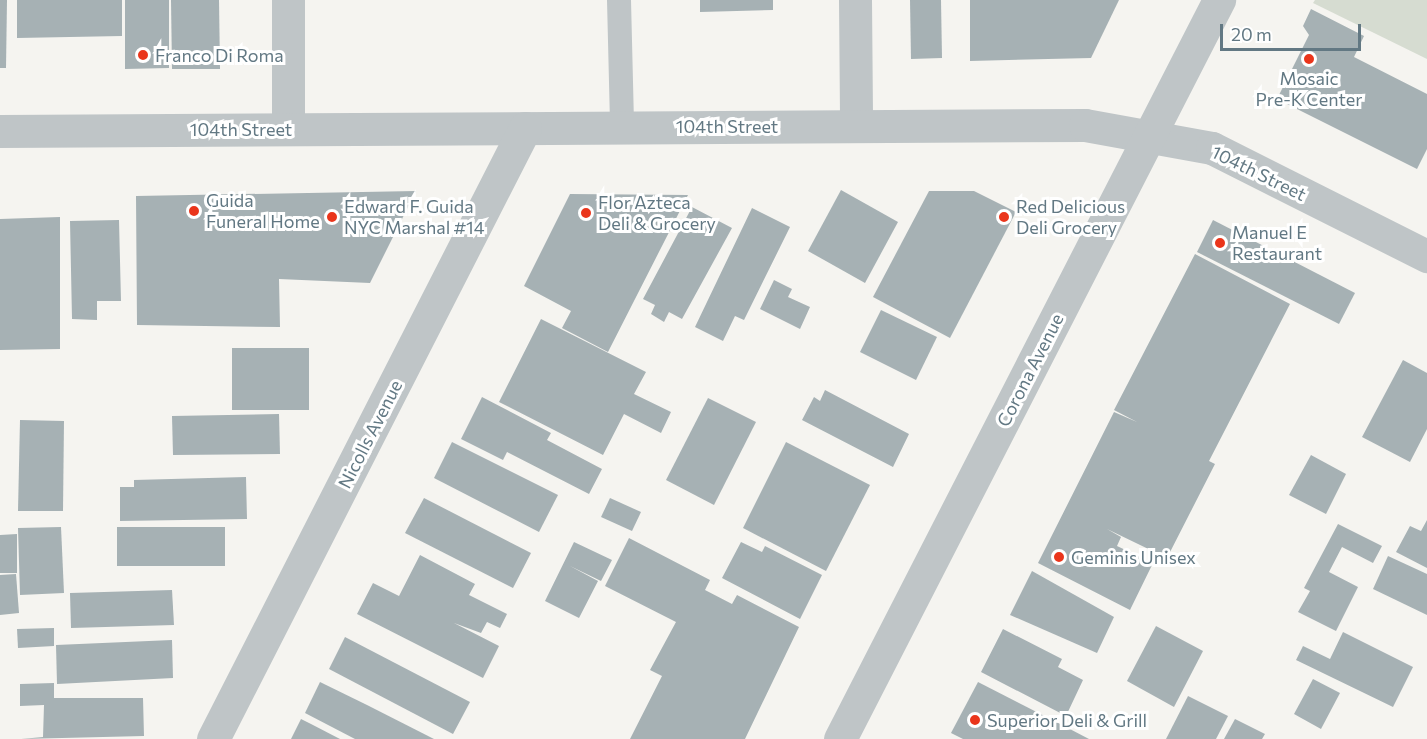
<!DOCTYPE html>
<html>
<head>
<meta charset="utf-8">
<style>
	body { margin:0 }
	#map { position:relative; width:1427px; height:739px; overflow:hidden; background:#f5f4f0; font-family:Commissioner,sans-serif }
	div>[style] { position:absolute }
	.green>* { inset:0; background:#d6dcd1 }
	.building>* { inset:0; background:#a6b1b4 }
	.service>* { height:24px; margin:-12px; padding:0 12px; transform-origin:12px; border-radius:12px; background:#bfc5c7 }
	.minor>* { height:33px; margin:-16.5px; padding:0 16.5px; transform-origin:16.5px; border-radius:16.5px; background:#bfc5c7 }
	.dots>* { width:16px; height:16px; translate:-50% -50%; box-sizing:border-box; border:3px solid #fff; border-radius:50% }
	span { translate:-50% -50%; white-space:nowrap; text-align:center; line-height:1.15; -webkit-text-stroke:6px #fff; paint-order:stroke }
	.poi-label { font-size:18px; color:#627883 }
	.left { translate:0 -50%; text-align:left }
	.street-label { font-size:18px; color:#627883 }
	.scale { position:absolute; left:1220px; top:24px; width:141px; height:27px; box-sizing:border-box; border:3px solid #627883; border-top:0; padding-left:8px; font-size:18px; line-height:21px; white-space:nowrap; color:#627883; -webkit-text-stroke:4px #fff; paint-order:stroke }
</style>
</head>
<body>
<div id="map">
	<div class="green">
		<div style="clip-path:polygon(1315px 0,1427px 0,1427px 59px,1313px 3px)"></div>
	</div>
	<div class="building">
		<div style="clip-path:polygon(0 0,7px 0,6px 68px,0 68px)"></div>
		<div style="clip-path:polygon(17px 0,122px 0,122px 36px,17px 38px)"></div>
		<div style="clip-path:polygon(125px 0,169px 0,169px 68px,125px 69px)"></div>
		<div style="clip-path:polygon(171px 0,219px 0,220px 69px,172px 69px)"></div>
		<div style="clip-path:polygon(700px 0,773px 0,773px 10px,700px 12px)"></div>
		<div style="clip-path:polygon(910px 0,941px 0,942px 58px,911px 59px)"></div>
		<div style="clip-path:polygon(970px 0,1119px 0,1091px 58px,970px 61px)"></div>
		<div style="clip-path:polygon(1311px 9px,1364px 36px,1354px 57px,1427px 94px,1427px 149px,1417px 169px,1277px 99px,1309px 35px,1303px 26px)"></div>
		<div style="clip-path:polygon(841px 190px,898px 222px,865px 283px,808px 251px)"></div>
		<div style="clip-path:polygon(416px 191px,370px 283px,279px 279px,280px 327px,137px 325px,136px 196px)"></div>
		<div style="clip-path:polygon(929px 191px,974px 191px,1016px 212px,950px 338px,873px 297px)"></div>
		<div style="clip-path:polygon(570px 194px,688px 195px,608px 352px,562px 328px,571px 311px,524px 286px)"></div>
		<div style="clip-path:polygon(692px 207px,732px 228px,682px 319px,669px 312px,664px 322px,651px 314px,655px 305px,643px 299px)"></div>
		<div style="clip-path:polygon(752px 208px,790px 227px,744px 320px,735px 316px,723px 341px,695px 327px)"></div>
		<div style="clip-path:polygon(60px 217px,60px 349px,0 350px,0 219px)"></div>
		<div style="clip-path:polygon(119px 220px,121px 301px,97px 301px,97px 320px,72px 319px,70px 221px)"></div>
		<div style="clip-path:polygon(1213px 220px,1355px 293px,1339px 324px,1197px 252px)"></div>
		<div style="clip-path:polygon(1195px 254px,1290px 304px,1209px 461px,1215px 464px,1167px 558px,1107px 529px,1121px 537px,1117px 546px,1153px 563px,1130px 610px,1038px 563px,1114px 412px,1137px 422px,1114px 410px)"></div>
		<div style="clip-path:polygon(774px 280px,792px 289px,788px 297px,810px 307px,800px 329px,760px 309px)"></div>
		<div style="clip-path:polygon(881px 310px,937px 337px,916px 380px,860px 352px)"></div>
		<div style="clip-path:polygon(541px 319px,646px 372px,634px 394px,671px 412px,661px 433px,624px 414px,603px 455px,499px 402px)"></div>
		<div style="clip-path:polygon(232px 348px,309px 348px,309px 410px,232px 410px)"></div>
		<div style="clip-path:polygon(1403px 360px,1427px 373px,1427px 429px,1410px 462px,1362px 437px)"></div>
		<div style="clip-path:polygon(825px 390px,909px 434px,893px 467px,802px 420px,814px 397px,820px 401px)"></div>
		<div style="clip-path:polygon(482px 397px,551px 433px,547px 440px,602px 469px,589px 494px,507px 452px,503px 460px,461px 439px)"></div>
		<div style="clip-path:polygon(708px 398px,756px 422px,714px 505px,666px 480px)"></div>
		<div style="clip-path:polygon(279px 414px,280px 454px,173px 455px,172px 416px)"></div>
		<div style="clip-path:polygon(20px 420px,64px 421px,63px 511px,18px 511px)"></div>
		<div style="clip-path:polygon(452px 442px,558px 495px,539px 532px,434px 478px)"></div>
		<div style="clip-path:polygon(786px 442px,870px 485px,826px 571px,743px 528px)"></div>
		<div style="clip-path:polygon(1311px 455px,1346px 474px,1326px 514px,1289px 495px)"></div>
		<div style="clip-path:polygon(246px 477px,247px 519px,120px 521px,120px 487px,134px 487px,134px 480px)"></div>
		<div style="clip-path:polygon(424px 498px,531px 553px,513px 588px,405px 533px)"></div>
		<div style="clip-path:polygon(610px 498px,641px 512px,632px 531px,601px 517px)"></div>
		<div style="clip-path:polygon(1427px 520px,1427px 568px,1396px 552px,1410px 526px,1421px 531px)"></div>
		<div style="clip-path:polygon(1338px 524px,1382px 546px,1373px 563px,1342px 547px,1329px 572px,1358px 587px,1336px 631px,1298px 612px,1310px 591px,1304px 588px)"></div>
		<div style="clip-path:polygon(61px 527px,64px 593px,20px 595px,18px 528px)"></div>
		<div style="clip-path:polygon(117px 527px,225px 527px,225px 566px,117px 566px)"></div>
		<div style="clip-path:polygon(17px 534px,17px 573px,0 573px,0 535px)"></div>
		<div style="clip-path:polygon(629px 538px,710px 580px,705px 590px,732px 604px,737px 595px,799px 627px,745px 739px,630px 739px,662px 676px,650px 670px,676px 622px,605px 586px)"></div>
		<div style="clip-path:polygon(574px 542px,612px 560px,601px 581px,570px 566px,598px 581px,579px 618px,545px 601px)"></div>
		<div style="clip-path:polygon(741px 542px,762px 552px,765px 546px,822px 575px,800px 619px,722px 578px)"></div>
		<div style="clip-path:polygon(420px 555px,475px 584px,469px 595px,507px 614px,500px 628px,487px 622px,481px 633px,454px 623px,499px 646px,483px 678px,357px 614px,373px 583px,399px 596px)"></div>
		<div style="clip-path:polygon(1388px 556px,1427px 574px,1427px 615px,1373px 589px)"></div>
		<div style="clip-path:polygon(1032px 571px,1114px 617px,1097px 653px,1010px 615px)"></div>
		<div style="clip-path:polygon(16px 574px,19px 613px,0 615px,0 575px)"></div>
		<div style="clip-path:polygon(172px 590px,174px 625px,71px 628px,70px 593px)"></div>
		<div style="clip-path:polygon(1156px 626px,1203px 651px,1174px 707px,1127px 681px)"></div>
		<div style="clip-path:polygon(54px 628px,54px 646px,18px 648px,17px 629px)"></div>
		<div style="clip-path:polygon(1003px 629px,1062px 659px,1058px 667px,1083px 680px,1066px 716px,981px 672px)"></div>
		<div style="clip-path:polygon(1343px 632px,1413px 667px,1393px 707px,1296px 660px,1303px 646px,1330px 659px)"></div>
		<div style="clip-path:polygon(345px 637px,470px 702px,453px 734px,329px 669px)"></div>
		<div style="clip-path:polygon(172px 640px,173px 678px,57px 684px,56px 645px)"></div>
		<div style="clip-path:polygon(1313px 679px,1340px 693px,1321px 729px,1294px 714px)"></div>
		<div style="clip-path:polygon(320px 682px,367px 705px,434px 739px,355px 739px,305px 713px)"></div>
		<div style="clip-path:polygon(978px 682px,1066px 727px,1089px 739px,963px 739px,951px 733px)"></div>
		<div style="clip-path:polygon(54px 683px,54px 698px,143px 698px,144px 736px,21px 739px,43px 737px,44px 705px,20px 706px,20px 684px)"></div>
		<div style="clip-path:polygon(1188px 696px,1228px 716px,1216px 739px,1166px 739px)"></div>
		<div style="clip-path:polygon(301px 719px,311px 724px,340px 739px,291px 739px)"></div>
		<div style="clip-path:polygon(1235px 719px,1265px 734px,1262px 739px,1224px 739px)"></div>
	</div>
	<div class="service">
		<div style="left:619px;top:0;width:127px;rotate:88.6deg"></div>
	</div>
	<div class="minor">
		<div style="left:288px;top:0;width:129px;rotate:90deg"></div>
		<div style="left:855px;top:0;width:126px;rotate:89.5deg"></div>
		<div style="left:0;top:131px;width:1085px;rotate:-0.32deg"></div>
		<div style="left:1085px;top:125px;width:129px;rotate:10.3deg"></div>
		<div style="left:1212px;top:148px;width:241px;rotate:26.7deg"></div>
		<div style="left:213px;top:739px;width:686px;rotate:-62.95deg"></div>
		<div style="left:840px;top:739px;width:831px;rotate:-62.85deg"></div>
	</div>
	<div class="dots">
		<div style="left:143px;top:55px;background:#ea351b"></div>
		<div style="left:1309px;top:59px;background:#ea351b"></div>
		<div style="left:194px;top:211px;background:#ea351b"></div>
		<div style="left:586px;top:213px;background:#ea351b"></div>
		<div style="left:332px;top:217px;background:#ea351b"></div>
		<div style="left:1004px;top:217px;background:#ea351b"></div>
		<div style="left:1220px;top:243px;background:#ea351b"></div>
		<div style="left:1059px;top:557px;background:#ea351b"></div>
		<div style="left:975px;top:720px;background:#ea351b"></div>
	</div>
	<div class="poi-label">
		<span class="left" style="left:155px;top:55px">Franco Di Roma</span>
		<span style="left:1309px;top:89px">Mosaic<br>Pre-K Center</span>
		<span class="left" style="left:206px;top:211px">Guida<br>Funeral Home</span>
		<span class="left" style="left:598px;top:213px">Flor Azteca<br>Deli &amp; Grocery</span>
		<span class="left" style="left:344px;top:217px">Edward F. Guida<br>NYC Marshal #14</span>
		<span class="left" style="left:1016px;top:217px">Red Delicious<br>Deli Grocery</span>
		<span class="left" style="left:1232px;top:243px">Manuel E<br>Restaurant</span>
		<span class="left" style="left:1071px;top:557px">Geminis Unisex</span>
		<span class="left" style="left:987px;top:720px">Superior Deli &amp; Grill</span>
	</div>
	<div class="street-label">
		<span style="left:727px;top:126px">104th Street</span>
		<span style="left:241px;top:129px">104th Street</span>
		<span style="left:1259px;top:173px;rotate:26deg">104th Street</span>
		<span style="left:1030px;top:370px;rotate:-63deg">Corona Avenue</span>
		<span style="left:370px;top:434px;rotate:-63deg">Nicolls Avenue</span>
	</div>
	<div class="scale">20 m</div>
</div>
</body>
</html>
